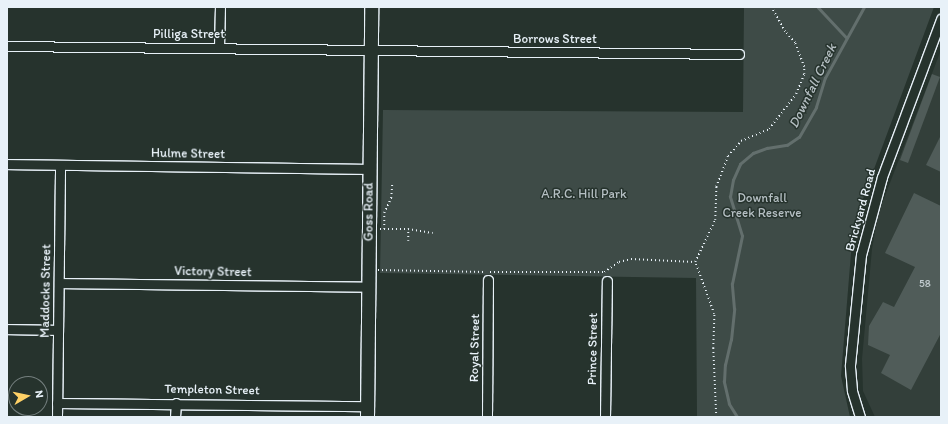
<!DOCTYPE html>
<html>
<head>
<meta charset="utf-8">
<style>
	body { margin:0 }
	#map { position:relative; width:948px; height:424px; overflow:hidden; background:#26332d; font-family:Itim,sans-serif }
	div>[style] { position:absolute }
	.built>* { inset:0; background:#333f3a }
	.green>* { inset:0; background:#3e4b47 }
	.stream>* { height:2.5px; margin:-1.25px; padding:0 1.25px; transform-origin:1.25px; border-radius:1.25px; background:#636f6d }
	.building>* { inset:0; background:#505c59 }
	.path>* { height:1.5px; margin-top:-0.75px; transform-origin:0; background:repeating-linear-gradient(90deg,#e8f1f8 0 1px,transparent 0 4px) }
	.roads { filter:drop-shadow(1px 0 #e8f1f8) drop-shadow(-1px 0 #e8f1f8) drop-shadow(0 1px #e8f1f8) drop-shadow(0 -1px #e8f1f8) }
	.street>* { height:9px; margin:-4.5px; padding:0 4.5px; transform-origin:4.5px; border-radius:4.5px; background:#26332d }
	.secondary>* { height:13px; margin:-6.5px; padding:0 6.5px; transform-origin:6.5px; border-radius:6.5px; background:#26332d }
	span { translate:-50% -50%; white-space:nowrap; text-align:center; line-height:1.15; -webkit-text-stroke:3px #26332d; paint-order:stroke }
	.number-label { font-size:11px; color:#c2ccd0 }
	.number-label span { -webkit-text-stroke-width:0 }
	.street-label { font-size:13px; color:#e8f1f8 }
	.park-label { font-size:13px; color:#b5bfc3 }
	.water-label { font-size:14px; color:#b3bdc0; font-style:italic }
	.frame { position:absolute; inset:0; border:8px solid #e8f1f8; pointer-events:none }
	.north { position:absolute; left:8px; top:376px; width:40px; height:40px; box-sizing:border-box; background:#26332d; border:1px solid #747f7e; border-radius:50%; rotate:81deg; font-size:11px; font-weight:700; line-height:16px; text-align:center; color:#e8f1f8 }
	.north::after { content:''; display:block; margin:auto; width:14px; height:18px; background:#ffd166; clip-path:polygon(50% 0,100% 100%,50% 72%,0 100%) }
</style>
</head>
<body>
<div id="map">
	<div class="built">
		<div style="clip-path:polygon(941px 50px,941px 417px,875px 417px,863px 391px,862px 359px,872px 249px,878px 214px)"></div>
	</div>
	<div class="green">
		<div style="clip-path:polygon(744px 7px,934px 7px,857px 215px,852px 241px,841px 376px,850px 417px,697px 417px,696px 278px,380px 273px,383px 110px,743px 112px)"></div>
	</div>
	<div class="stream">
		<div style="left:818px;top:7px;width:42px;rotate:46.9deg"></div>
		<div style="left:737px;top:417px;width:15px;rotate:-122deg"></div>
		<div style="left:729px;top:404px;width:23px;rotate:-103deg"></div>
		<div style="left:724px;top:382px;width:17px;rotate:-87deg"></div>
		<div style="left:725px;top:365px;width:26px;rotate:-77deg"></div>
		<div style="left:731px;top:340px;width:31px;rotate:-84deg"></div>
		<div style="left:734px;top:309px;width:25px;rotate:-95deg"></div>
		<div style="left:732px;top:284px;width:49px;rotate:-78.2deg"></div>
		<div style="left:742px;top:236px;width:41px;rotate:-107.1deg"></div>
		<div style="left:730px;top:197px;width:17px;rotate:-80deg"></div>
		<div style="left:733px;top:180px;width:17px;rotate:-66deg"></div>
		<div style="left:740px;top:164px;width:17px;rotate:-40deg"></div>
		<div style="left:753px;top:153px;width:15px;rotate:-20deg"></div>
		<div style="left:767px;top:148px;width:20px;rotate:-9deg"></div>
		<div style="left:787px;top:145px;width:14px;rotate:-34deg"></div>
		<div style="left:799px;top:137px;width:34px;rotate:-60deg"></div>
		<div style="left:816px;top:107px;width:30px;rotate:-73deg"></div>
		<div style="left:825px;top:78px;width:81px;rotate:-61.2deg"></div>
	</div>
	<div class="building">
		<div style="clip-path:polygon(932px 74px,940px 77px,908px 163px,900px 160px)"></div>
		<div style="clip-path:polygon(941px 135px,941px 172px,926px 165px)"></div>
		<div style="clip-path:polygon(914px 193px,941px 206px,941px 333px,911px 390px,881px 373px,890px 355px,868px 345px,869px 326px,883px 302px,894px 307px,915px 267px,885px 253px)"></div>
	</div>
	<div class="path">
		<div style="left:380px;top:229px;width:28px"></div>
		<div style="left:408px;top:229px;width:25px;rotate:9deg"></div>
		<div style="left:384px;top:229px;width:16px;rotate:-90deg"></div>
		<div style="left:384px;top:213px;width:17px;rotate:-65deg"></div>
		<div style="left:391px;top:198px;width:15px;rotate:-86deg"></div>
		<div style="left:408px;top:241px;width:12px;rotate:-90deg"></div>
		<div style="left:378px;top:270px;width:108px;rotate:1.1deg"></div>
		<div style="left:490px;top:272px;width:114px"></div>
		<div style="left:604px;top:272px;width:18px;rotate:-34deg"></div>
		<div style="left:619px;top:262px;width:12px;rotate:-14deg"></div>
		<div style="left:631px;top:259px;width:64px;rotate:2.7deg"></div>
		<div style="left:716px;top:417px;width:69px;rotate:-92.5deg"></div>
		<div style="left:713px;top:348px;width:34px;rotate:-88deg"></div>
		<div style="left:714px;top:314px;width:55px;rotate:-110.1deg"></div>
		<div style="left:695px;top:262px;width:47px;rotate:-64.5deg"></div>
		<div style="left:715px;top:220px;width:33px;rotate:-88deg"></div>
		<div style="left:716px;top:187px;width:33px;rotate:-69deg"></div>
		<div style="left:728px;top:156px;width:20px;rotate:-49deg"></div>
		<div style="left:741px;top:141px;width:30px;rotate:-23deg"></div>
		<div style="left:769px;top:129px;width:44px;rotate:-52.4deg"></div>
		<div style="left:796px;top:94px;width:22px;rotate:-68deg"></div>
		<div style="left:804px;top:74px;width:7px;rotate:-90deg"></div>
		<div style="left:804px;top:67px;width:26px;rotate:-111deg"></div>
		<div style="left:795px;top:43px;width:15px;rotate:-132deg"></div>
		<div style="left:785px;top:32px;width:29px;rotate:-119deg"></div>
	</div>
	<div class="roads">
		<div class="street">
			<div style="left:7px;top:46px;width:732px;rotate:0.63deg"></div>
			<div style="left:219px;top:47px;width:40px;rotate:-88.6deg"></div>
			<div style="left:7px;top:164px;width:362px;rotate:0.8deg"></div>
			<div style="left:59px;top:283px;width:309px;rotate:0.7deg"></div>
			<div style="left:7px;top:329px;width:51px;rotate:1.1deg"></div>
			<div style="left:57px;top:403px;width:310px;rotate:0.6deg"></div>
			<div style="left:57px;top:417px;width:252px;rotate:-89.3deg"></div>
			<div style="left:175px;top:417px;width:14px;rotate:-86deg"></div>
			<div style="left:487px;top:417px;width:137px;rotate:-89.6deg"></div>
			<div style="left:605px;top:417px;width:136px;rotate:-89.2deg"></div>
			<div style="left:860px;top:417px;width:28px;rotate:-107deg"></div>
			<div style="left:852px;top:390px;width:25px;rotate:-95deg"></div>
			<div style="left:850px;top:365px;width:111px;rotate:-84.3deg"></div>
			<div style="left:861px;top:255px;width:81px;rotate:-74.9deg"></div>
			<div style="left:882px;top:177px;width:169px;rotate:-69.5deg"></div>
		</div>
		<div class="secondary">
			<div style="left:367px;top:417px;width:410px;rotate:-89.4deg"></div>
		</div>
	</div>
	<div class="number-label">
		<span style="left:925px;top:284px">58</span>
	</div>
	<div class="street-label">
		<span style="left:189px;top:34px">Pilliga Street</span>
		<span style="left:555px;top:39px">Borrows Street</span>
		<span style="left:188px;top:154px;rotate:1deg">Hulme Street</span>
		<span style="left:861px;top:210px;rotate:-75deg">Brickyard Road</span>
		<span style="left:369px;top:212px;rotate:-90deg">Goss Road</span>
		<span style="left:213px;top:272px;rotate:1deg">Victory Street</span>
		<span style="left:46px;top:291px;rotate:-89deg">Maddocks Street</span>
		<span style="left:475px;top:348px;rotate:-89deg">Royal Street</span>
		<span style="left:593px;top:349px;rotate:-89deg">Prince Street</span>
		<span style="left:212px;top:390px;rotate:1deg">Templeton Street</span>
	</div>
	<div class="park-label">
		<span style="left:584px;top:194px">A.R.C. Hill Park</span>
		<span style="left:762px;top:206px">Downfall<br>Creek Reserve</span>
	</div>
	<div class="water-label">
		<span style="left:813px;top:86px;rotate:-64deg">Downfall Creek</span>
	</div>
	<div class="frame"></div>
	<div class="north">N</div>
</div>
</body>
</html>
